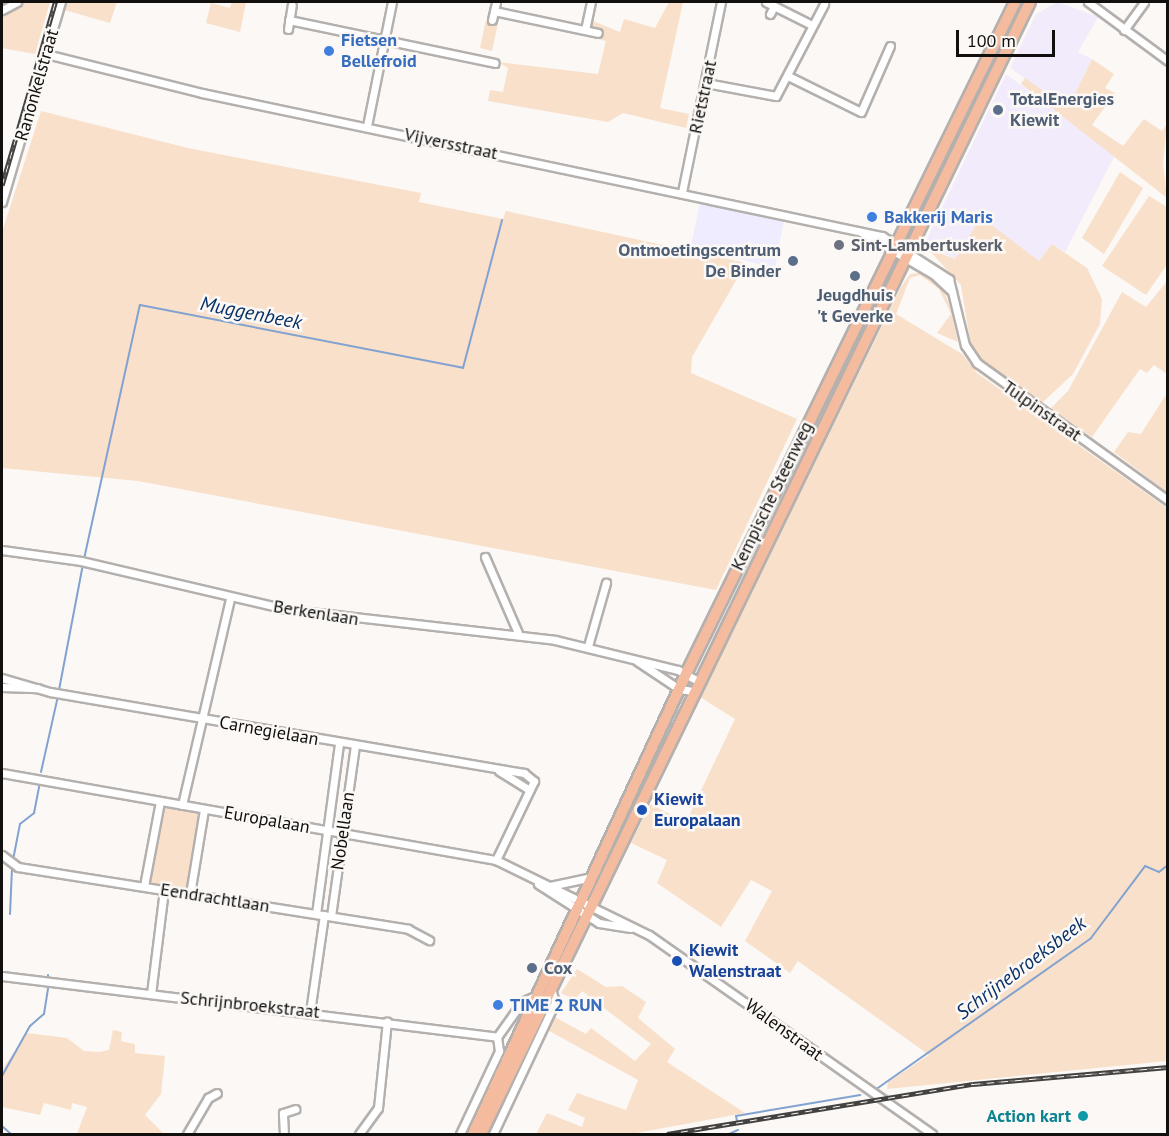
<!DOCTYPE html>
<html>
<head>
<meta charset="utf-8">
<style>
	body { margin:0 }
	#map { position:relative; width:1169px; height:1136px; overflow:hidden; background:#fbf8f5; font-family:"PT Sans",sans-serif }
	div>[style] { position:absolute }
	.commercial>* { inset:0; background:#f2ebfc }
	.education>* { inset:0; background:#eeecfe }
	.green>* { inset:0; background:#f9e0ca }
	.stream>* { height:2px; margin:-1px; padding:0 1px; transform-origin:1px; border-radius:1px; background:#82a2d0 }
	.roads { filter:drop-shadow(2px 0 #b4b0ae) drop-shadow(-2px 0 #b4b0ae) drop-shadow(0 2px #b4b0ae) drop-shadow(0 -2px #b4b0ae) }
	.minor>* { height:7px; margin:-3.5px; padding:0 3.5px; transform-origin:3.5px; border-radius:3.5px; background:#fff }
	.primary>* { height:10px; margin:-5px; padding:0 5px; transform-origin:5px; border-radius:5px; background:#f4bb9f }
	.rail>* { height:4.5px; margin-top:-2.25px; transform-origin:0; background:repeating-linear-gradient(90deg,#fbf8f5 0 7px,#434240 0 14px); box-sizing:border-box; border-block:2px solid #434240 }
	.dots>* { width:16px; height:16px; translate:-50% -50%; box-sizing:border-box; border:3px solid #fbf8f5; border-radius:50% }
	span { translate:-50% -50%; white-space:nowrap; text-align:center; line-height:1.15; -webkit-text-stroke:5px #fbf8f5; paint-order:stroke }
	.shop-label { font-size:18px; color:#366cbe; font-weight:700 }
	.left { translate:0 -50%; text-align:left }
	.street-label { font-size:18px; color:#11100f }
	.service-label { font-size:18px; color:#4e5e75; font-weight:700 }
	.right { translate:-100% -50%; text-align:right }
	.worship-label { font-size:18px; color:#5b616d; font-weight:700 }
	.transit-label { font-size:18px; color:#164399; font-weight:700 }
	.culture-label { font-size:18px; color:#0d838f; font-weight:700 }
	.water-label { font-size:20px; color:#073067; font-style:italic }
	.frame { position:absolute; inset:0; border:3px solid #11100f; pointer-events:none }
	.scale { position:absolute; left:956px; top:30px; width:99px; height:27px; box-sizing:border-box; border:3px solid #11100f; border-top:0; padding-left:8px; font-size:18px; line-height:21px; white-space:nowrap; color:#11100f; -webkit-text-stroke:4px #fbf8f5; paint-order:stroke }
</style>
</head>
<body>
<div id="map">
	<div class="commercial">
		<div style="clip-path:polygon(1058px 2px,1098px 17px,1078px 52px,1092px 59px,1068px 108px,1010px 68px,1036px 14px)"></div>
		<div style="clip-path:polygon(1006px 74px,1115px 155px,1065px 252px,1052px 244px,1039px 261px,981px 218px,955px 259px,925px 243px)"></div>
	</div>
	<div class="education">
		<div style="clip-path:polygon(700px 203px,784px 220px,775px 269px,720px 253px,718px 258px,690px 251px)"></div>
	</div>
	<div class="green">
		<div style="clip-path:polygon(22px 2px,50px 2px,35px 54px,2px 48px,2px 14px)"></div>
		<div style="clip-path:polygon(64px 2px,117px 2px,110px 23px,61px 9px)"></div>
		<div style="clip-path:polygon(232px 2px,246px 2px,240px 32px,206px 23px,211px 3px,230px 8px)"></div>
		<div style="clip-path:polygon(669px 2px,683px 2px,660px 108px,689px 114px,686px 128px,623px 113px,608px 122px,488px 101px,490px 90px,503px 92px,508px 68px,498px 62px,598px 74px,606px 41px,594px 38px,602px 31px,592px 27px,590px 20px,620px 32px,624px 19px,655px 28px)"></div>
		<div style="clip-path:polygon(486px 20px,498px 23px,492px 51px,480px 48px)"></div>
		<div style="clip-path:polygon(1092px 59px,1114px 74px,1105px 88px,1115px 93px,1092px 125px,1123px 146px,1144px 119px,1162px 131px,1167px 124px,1163px 163px,1167px 198px,1021px 84px,1025px 78px,1068px 108px)"></div>
		<div style="clip-path:polygon(41px 111px,188px 148px,421px 193px,419px 202px,503px 219px,506px 211px,746px 263px,692px 357px,691px 373px,797px 419px,716px 590px,138px 481px,2px 468px,2px 232px)"></div>
		<div style="clip-path:polygon(1120px 172px,1143px 188px,1104px 254px,1082px 238px)"></div>
		<div style="clip-path:polygon(1149px 196px,1167px 207px,1168px 263px,1146px 295px,1102px 266px)"></div>
		<div style="clip-path:polygon(981px 217px,1039px 261px,1052px 244px,1087px 268px,1102px 299px,1100px 324px,1073px 374px,1042px 403px,979px 357px,970px 341px,961px 285px,927px 248px,955px 259px)"></div>
		<div style="clip-path:polygon(920px 273px,933px 281px,945px 294px,949px 303px,958px 342px,937px 333px,951px 314px,939px 289px,920px 275px,910px 278px,896px 314px,962px 354px,977px 373px,1167px 508px,1167px 1061px,887px 1089px,888px 1082px,929px 1055px,798px 961px,790px 973px,745px 941px,772px 891px,751px 880px,721px 927px,657px 883px,667px 860px,631px 843px,650px 804px,686px 822px,735px 719px,700px 697px,901px 287px,910px 274px)"></div>
		<div style="clip-path:polygon(1167px 281px,1167px 374px,1154px 365px,1147px 373px,1140px 369px,1092px 437px,1050px 409px,1068px 391px,1122px 292px,1146px 307px)"></div>
		<div style="clip-path:polygon(1167px 393px,1168px 492px,1167px 492px,1114px 452px,1128px 432px,1141px 434px)"></div>
		<div style="clip-path:polygon(163px 804px,200px 812px,187px 891px,148px 884px)"></div>
		<div style="clip-path:polygon(577px 969px,606px 987px,622px 986px,646px 1002px,638px 1018px,675px 1049px,667px 1062px,745px 1113px,631px 1134px,536px 1134px,547px 1113px,582px 1127px,585px 1118px,568px 1110px,577px 1093px,626px 1110px,638px 1080px,544px 1028px,551px 1015px,586px 1034px,591px 1028px,635px 1061px,651px 1044px,582px 991px,575px 1000px,561px 993px)"></div>
		<div style="clip-path:polygon(113px 1030px,122px 1032px,121px 1041px,135px 1044px,135px 1053px,165px 1056px,161px 1094px,145px 1115px,164px 1134px,77px 1134px,87px 1107px,72px 1103px,71px 1110px,44px 1103px,40px 1115px,2px 1107px,2px 1070px,27px 1033px,67px 1038px,84px 1051px,99px 1052px,109px 1050px)"></div>
	</div>
	<div class="stream">
		<div style="left:84px;top:559px;width:260px;rotate:-77.6deg"></div>
		<div style="left:140px;top:305px;width:329px;rotate:11deg"></div>
		<div style="left:463px;top:368px;width:153px;rotate:-75.2deg"></div>
		<div style="left:59px;top:690px;width:128px;rotate:-79.2deg"></div>
		<div style="left:41px;top:772px;width:78px;rotate:-77.4deg"></div>
		<div style="left:13px;top:860px;width:37px;rotate:-79deg"></div>
		<div style="left:20px;top:824px;width:18px;rotate:-38deg"></div>
		<div style="left:34px;top:813px;width:32px;rotate:-79deg"></div>
		<div style="left:10px;top:914px;width:45px;rotate:-87.5deg"></div>
		<div style="left:48px;top:975px;width:2px;rotate:90deg"></div>
		<div style="left:2px;top:1076px;width:57px;rotate:-60.8deg"></div>
		<div style="left:30px;top:1026px;width:18px;rotate:-41deg"></div>
		<div style="left:44px;top:1014px;width:30px;rotate:-81deg"></div>
		<div style="left:875px;top:1090px;width:264px;rotate:-35.1deg"></div>
		<div style="left:1091px;top:938px;width:90px;rotate:-53.1deg"></div>
		<div style="left:1145px;top:866px;width:15px;rotate:23deg"></div>
		<div style="left:1159px;top:872px;width:11px;rotate:-38deg"></div>
		<div style="left:737px;top:1121px;width:5px;rotate:-101deg"></div>
		<div style="left:736px;top:1116px;width:126px;rotate:-9.6deg"></div>
		<div style="left:2px;top:1126px;width:12px;rotate:42deg"></div>
		<div style="left:729px;top:1134px;width:10px;rotate:-24deg"></div>
	</div>
	<div class="roads">
		<div class="minor">
			<div style="left:766px;top:2px;width:51px;rotate:26.6deg"></div>
			<div style="left:1088px;top:2px;width:99px;rotate:36.4deg"></div>
			<div style="left:2px;top:10px;width:17px;rotate:-28deg"></div>
			<div style="left:494px;top:11px;width:106px;rotate:11.9deg"></div>
			<div style="left:770px;top:14px;width:9px;rotate:-63deg"></div>
			<div style="left:289px;top:20px;width:210px;rotate:11.8deg"></div>
			<div style="left:492px;top:20px;width:18px;rotate:-77deg"></div>
			<div style="left:288px;top:29px;width:24px;rotate:-81deg"></div>
			<div style="left:585px;top:30px;width:29px;rotate:-78deg"></div>
			<div style="left:1124px;top:30px;width:34px;rotate:-54deg"></div>
			<div style="left:46px;top:54px;width:161px;rotate:14deg"></div>
			<div style="left:202px;top:93px;width:695px;rotate:11.88deg"></div>
			<div style="left:882px;top:236px;width:80px;rotate:32.7deg"></div>
			<div style="left:949px;top:279px;width:68px;rotate:76.4deg"></div>
			<div style="left:965px;top:345px;width:22px;rotate:56deg"></div>
			<div style="left:977px;top:363px;width:235px;rotate:35.7deg"></div>
			<div style="left:788px;top:76px;width:81px;rotate:26.3deg"></div>
			<div style="left:861px;top:112px;width:72px;rotate:-66.3deg"></div>
			<div style="left:706px;top:83px;width:71px;rotate:10.5deg"></div>
			<div style="left:776px;top:96px;width:104px;rotate:-62.4deg"></div>
			<div style="left:367px;top:126px;width:126px;rotate:-78.6deg"></div>
			<div style="left:682px;top:192px;width:194px;rotate:-78.4deg"></div>
			<div style="left:2px;top:202px;width:209px;rotate:-73.6deg"></div>
			<div style="left:861px;top:232px;width:83px;rotate:30.3deg"></div>
			<div style="left:933px;top:274px;width:26px;rotate:43deg"></div>
			<div style="left:2px;top:550px;width:80px;rotate:7.9deg"></div>
			<div style="left:81px;top:561px;width:210px;rotate:13.2deg"></div>
			<div style="left:285px;top:609px;width:272px;rotate:6.5deg"></div>
			<div style="left:555px;top:640px;width:127px;rotate:13.7deg"></div>
			<div style="left:678px;top:670px;width:23px;rotate:29deg"></div>
			<div style="left:485px;top:557px;width:83px;rotate:66.5deg"></div>
			<div style="left:588px;top:646px;width:66px;rotate:-74.1deg"></div>
			<div style="left:637px;top:661px;width:50px;rotate:33.7deg"></div>
			<div style="left:679px;top:689px;width:14px;rotate:8deg"></div>
			<div style="left:2px;top:678px;width:50px;rotate:16.3deg"></div>
			<div style="left:50px;top:692px;width:481px;rotate:9.7deg"></div>
			<div style="left:524px;top:773px;width:13px;rotate:39deg"></div>
			<div style="left:534px;top:781px;width:88px;rotate:115.7deg"></div>
			<div style="left:2px;top:687px;width:36px;rotate:2deg"></div>
			<div style="left:499px;top:771px;width:36px;rotate:32deg"></div>
			<div style="left:2px;top:773px;width:502px;rotate:9.99deg"></div>
			<div style="left:496px;top:860px;width:170px;rotate:26.1deg"></div>
			<div style="left:649px;top:935px;width:346px;rotate:35.1deg"></div>
			<div style="left:182px;top:805px;width:212px;rotate:-76.9deg"></div>
			<div style="left:2px;top:855px;width:20px;rotate:37deg"></div>
			<div style="left:18px;top:867px;width:395px;rotate:9deg"></div>
			<div style="left:408px;top:929px;width:24px;rotate:28deg"></div>
			<div style="left:538px;top:884px;width:72px;rotate:32.6deg"></div>
			<div style="left:599px;top:923px;width:32px;rotate:9deg"></div>
			<div style="left:144px;top:886px;width:86px;rotate:-79.3deg"></div>
			<div style="left:550px;top:886px;width:43px;rotate:-12.1deg"></div>
			<div style="left:190px;top:894px;width:86px;rotate:-80.6deg"></div>
			<div style="left:316px;top:914px;width:172px;rotate:-82.3deg"></div>
			<div style="left:331px;top:916px;width:172px;rotate:-82deg"></div>
			<div style="left:2px;top:976px;width:499px;rotate:7deg"></div>
			<div style="left:151px;top:994px;width:105px;rotate:-82.9deg"></div>
			<div style="left:310px;top:1012px;width:98px;rotate:-81.8deg"></div>
			<div style="left:497px;top:1037px;width:43px;rotate:-54.5deg"></div>
			<div style="left:522px;top:1002px;width:17px;rotate:-25deg"></div>
			<div style="left:187px;top:1134px;width:42px;rotate:-59.7deg"></div>
			<div style="left:208px;top:1098px;width:10px;rotate:-29deg"></div>
			<div style="left:284px;top:1134px;width:21px;rotate:-93deg"></div>
			<div style="left:283px;top:1113px;width:13px;rotate:-18deg"></div>
			<div style="left:359px;top:1134px;width:32px;rotate:-54deg"></div>
			<div style="left:378px;top:1108px;width:87px;rotate:-84.1deg"></div>
			<div style="left:460px;top:1134px;width:92px;rotate:-64.8deg"></div>
			<div style="left:499px;top:1051px;width:14px;rotate:-98deg"></div>
			<div style="left:493px;top:1134px;width:146px;rotate:-64.8deg"></div>
			<div style="left:555px;top:1002px;width:14px;rotate:-107deg"></div>
		</div>
		<div class="primary">
			<div style="left:473px;top:1134px;width:507px;rotate:-65.15deg"></div>
			<div style="left:686px;top:674px;width:748px;rotate:-63.91deg"></div>
			<div style="left:481px;top:1134px;width:1258px;rotate:-64.13deg"></div>
		</div>
	</div>
	<div class="rail">
		<div style="left:2px;top:185px;width:191px;rotate:-73.8deg"></div>
		<div style="left:667px;top:1134px;width:310px;rotate:-9.3deg"></div>
		<div style="left:973px;top:1084px;width:196px;rotate:-5deg"></div>
	</div>
	<div class="dots">
		<div style="left:329px;top:51px;background:#3f7fe0"></div>
		<div style="left:998px;top:110px;background:#5c6f8a"></div>
		<div style="left:872px;top:217px;background:#3f7fe0"></div>
		<div style="left:839px;top:245px;background:#6b7280"></div>
		<div style="left:793px;top:261px;background:#5c6f8a"></div>
		<div style="left:855px;top:276px;background:#5c6f8a"></div>
		<div style="left:642px;top:810px;background:#1a4fb4"></div>
		<div style="left:677px;top:961px;background:#1a4fb4"></div>
		<div style="left:532px;top:968px;background:#5c6f8a"></div>
		<div style="left:498px;top:1005px;background:#3f7fe0"></div>
		<div style="left:1083px;top:1116px;background:#0f9aa8"></div>
	</div>
	<div class="shop-label">
		<span class="left" style="left:341px;top:51px">Fietsen<br>Bellefroid</span>
		<span class="left" style="left:884px;top:217px">Bakkerij Maris</span>
		<span class="left" style="left:510px;top:1005px">TIME 2 RUN</span>
	</div>
	<div class="street-label">
		<span style="left:37px;top:85px;rotate:-74deg">Ranonkelstraat</span>
		<span style="left:703px;top:97px;rotate:-78deg">Rietstraat</span>
		<span style="left:451px;top:144px;rotate:12deg">Vijversstraat</span>
		<span style="left:1042px;top:411px;rotate:35deg">Tulpinstraat</span>
		<span style="left:772px;top:496px;rotate:-64deg">Kempische Steenweg</span>
		<span style="left:316px;top:613px;rotate:9deg">Berkenlaan</span>
		<span style="left:269px;top:731px;rotate:10deg">Carnegielaan</span>
		<span style="left:267px;top:820px;rotate:10deg">Europalaan</span>
		<span style="left:343px;top:831px;rotate:-82deg">Nobellaan</span>
		<span style="left:215px;top:898px;rotate:9deg">Eendrachtlaan</span>
		<span style="left:250px;top:1005px;rotate:6deg">Schrijnbroekstraat</span>
		<span style="left:784px;top:1030px;rotate:36deg">Walenstraat</span>
	</div>
	<div class="service-label">
		<span class="left" style="left:1010px;top:110px">TotalEnergies<br>Kiewit</span>
		<span class="right" style="left:781px;top:261px">Ontmoetingscentrum<br>De Binder</span>
		<span style="left:855px;top:306px">Jeugdhuis<br>'t Geverke</span>
		<span class="left" style="left:544px;top:968px">Cox</span>
	</div>
	<div class="worship-label">
		<span class="left" style="left:851px;top:245px">Sint-Lambertuskerk</span>
	</div>
	<div class="transit-label">
		<span class="left" style="left:654px;top:810px">Kiewit<br>Europalaan</span>
		<span class="left" style="left:689px;top:961px">Kiewit<br>Walenstraat</span>
	</div>
	<div class="culture-label">
		<span class="right" style="left:1071px;top:1116px">Action kart</span>
	</div>
	<div class="water-label">
		<span style="left:251px;top:313px;rotate:11deg">Muggenbeek</span>
		<span style="left:1021px;top:968px;rotate:-37deg">Schrijnebroeksbeek</span>
	</div>
	<div class="frame"></div>
	<div class="scale">100 m</div>
</div>
</body>
</html>
